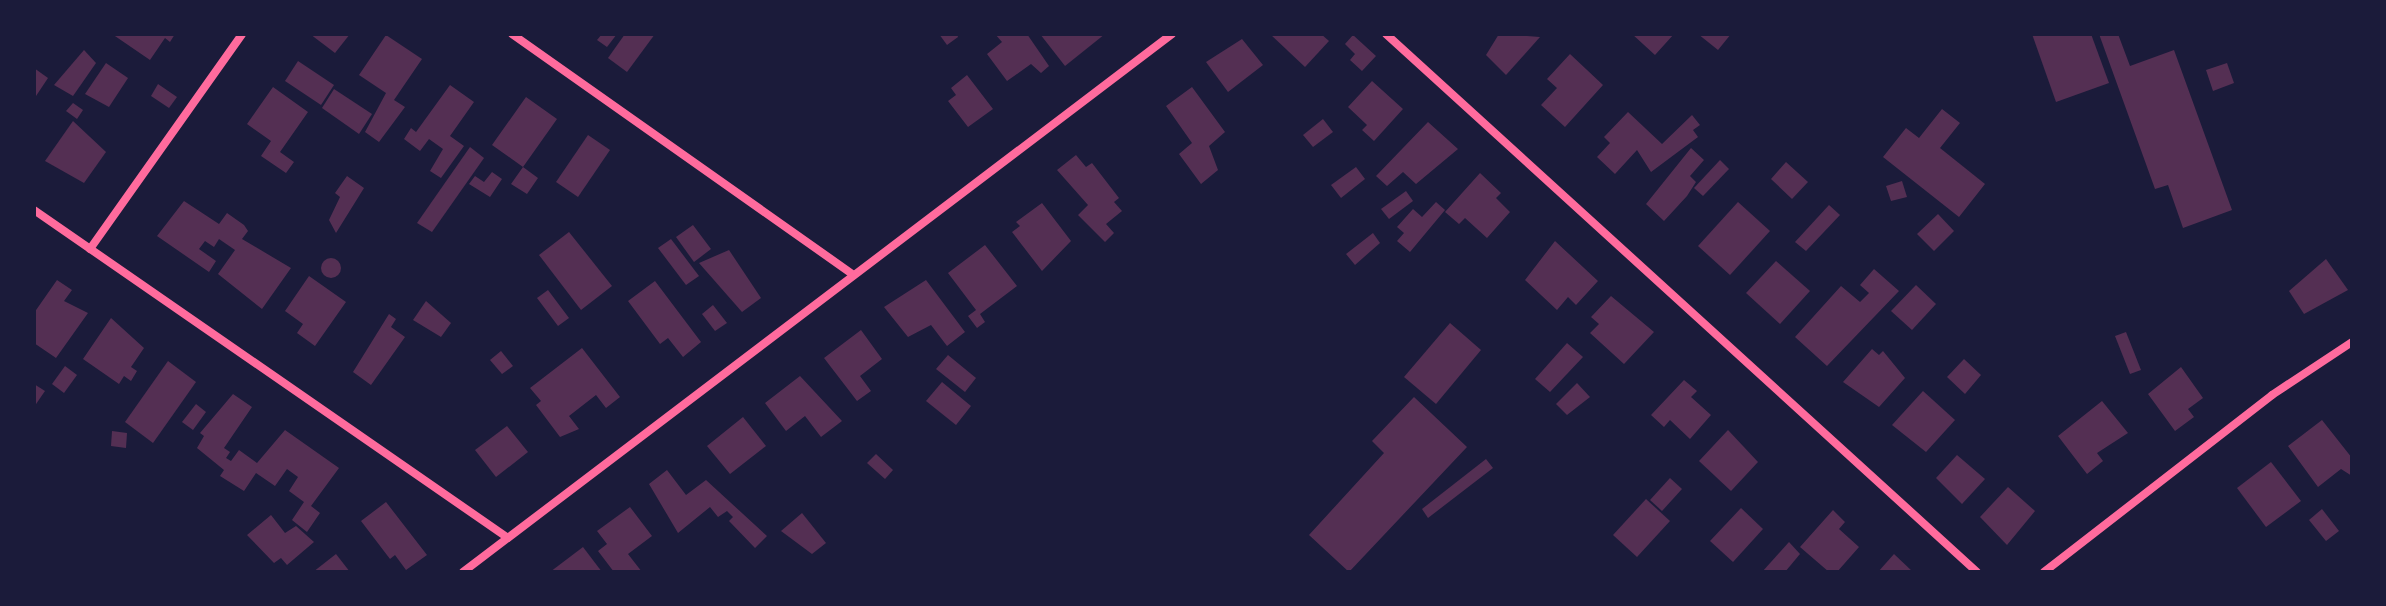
<!DOCTYPE html>
<html>
<head>
<meta charset="utf-8">
<style>
	body { margin:0 }
	#map { position:relative; width:2386px; height:606px; overflow:hidden; background:#1b1b3a; font-family:"PT Sans Narrow",sans-serif }
	div>[style] { position:absolute }
	.building>* { inset:0; background:#542f53 }
	.round { border-radius:50% }
	.minor>* { height:8px; margin:-4px; padding:0 4px; transform-origin:4px; border-radius:4px; background:#ff6b9d }
	span { translate:-50% -50%; white-space:nowrap; text-align:center; line-height:1.15; -webkit-text-stroke:7px #1b1b3a; paint-order:stroke }
	.frame { position:absolute; inset:0; border:36px solid #1b1b3a; pointer-events:none }
</style>
</head>
<body>
<div id="map">
	<div class="building">
		<div style="clip-path:polygon(112px 34px,175px 34px,170px 42px,165px 38px,150px 60px)"></div>
		<div style="clip-path:polygon(310px 34px,350px 34px,335px 53px)"></div>
		<div style="clip-path:polygon(602px 34px,617px 34px,607px 47px,597px 40px)"></div>
		<div style="clip-path:polygon(625px 34px,655px 34px,627px 72px,608px 58px)"></div>
		<div style="clip-path:polygon(939px 34px,957px 34px,958px 37px,947px 45px)"></div>
		<div style="clip-path:polygon(995px 34px,1027px 34px,1049px 66px,1041px 73px,1031px 64px,1007px 81px,987px 54px,1002px 42px)"></div>
		<div style="clip-path:polygon(1040px 34px,1105px 34px,1065px 66px)"></div>
		<div style="clip-path:polygon(1270px 34px,1321px 34px,1329px 41px,1305px 67px)"></div>
		<div style="clip-path:polygon(1499px 34px,1540px 37px,1506px 75px,1486px 55px)"></div>
		<div style="clip-path:polygon(1632px 34px,1654px 36px,1674px 34px,1655px 55px)"></div>
		<div style="clip-path:polygon(1698px 34px,1731px 34px,1718px 50px)"></div>
		<div style="clip-path:polygon(2032px 34px,2091px 34px,2109px 83px,2056px 102px)"></div>
		<div style="clip-path:polygon(2099px 34px,2118px 34px,2130px 66px,2174px 50px,2232px 210px,2183px 228px,2168px 185px,2155px 189px)"></div>
		<div style="clip-path:polygon(386px 35px,422px 59px,394px 100px,405px 107px,379px 142px,365px 132px,386px 93px,359px 75px)"></div>
		<div style="clip-path:polygon(1353px 35px,1376px 56px,1362px 71px,1350px 60px,1355px 54px,1345px 44px)"></div>
		<div style="clip-path:polygon(1242px 39px,1263px 65px,1228px 92px,1206px 62px)"></div>
		<div style="clip-path:polygon(84px 50px,96px 63px,73px 96px,54px 85px)"></div>
		<div style="clip-path:polygon(1570px 54px,1603px 85px,1565px 127px,1541px 105px,1557px 88px,1547px 79px)"></div>
		<div style="clip-path:polygon(298px 61px,334px 85px,321px 105px,285px 81px)"></div>
		<div style="clip-path:polygon(106px 63px,128px 78px,109px 107px,85px 94px)"></div>
		<div style="clip-path:polygon(2227px 63px,2234px 83px,2213px 91px,2206px 70px)"></div>
		<div style="clip-path:polygon(34px 68px,48px 78px,34px 99px)"></div>
		<div style="clip-path:polygon(967px 75px,993px 109px,968px 127px,948px 101px,956px 95px,951px 88px)"></div>
		<div style="clip-path:polygon(1372px 81px,1403px 109px,1374px 141px,1362px 130px,1367px 125px,1348px 107px)"></div>
		<div style="clip-path:polygon(158px 84px,177px 97px,169px 108px,151px 96px)"></div>
		<div style="clip-path:polygon(450px 85px,474px 102px,450px 136px,464px 146px,441px 178px,430px 171px,443px 149px,429px 139px,420px 151px,404px 139px,411px 128px,416px 132px)"></div>
		<div style="clip-path:polygon(273px 87px,308px 112px,280px 152px,294px 162px,286px 173px,261px 156px,271px 141px,247px 124px)"></div>
		<div style="clip-path:polygon(1192px 87px,1225px 132px,1209px 146px,1218px 170px,1201px 184px,1179px 154px,1192px 143px,1166px 106px)"></div>
		<div style="clip-path:polygon(334px 89px,372px 114px,359px 134px,322px 108px)"></div>
		<div style="clip-path:polygon(526px 97px,557px 119px,523px 167px,538px 178px,527px 194px,511px 184px,523px 167px,492px 145px)"></div>
		<div style="clip-path:polygon(73px 103px,83px 110px,77px 119px,66px 111px)"></div>
		<div style="clip-path:polygon(1942px 109px,1960px 123px,1940px 148px,1985px 184px,1959px 217px,1883px 157px,1906px 128px,1919px 138px)"></div>
		<div style="clip-path:polygon(1628px 112px,1662px 144px,1692px 115px,1700px 125px,1693px 130px,1698px 137px,1651px 172px,1637px 150px,1615px 174px,1597px 157px,1610px 143px,1604px 137px)"></div>
		<div style="clip-path:polygon(1323px 119px,1333px 132px,1313px 147px,1303px 135px)"></div>
		<div style="clip-path:polygon(73px 121px,106px 152px,84px 183px,45px 161px)"></div>
		<div style="clip-path:polygon(1428px 122px,1458px 149px,1416px 184px,1403px 172px,1387px 186px,1376px 176px)"></div>
		<div style="clip-path:polygon(588px 135px,610px 150px,578px 197px,556px 182px)"></div>
		<div style="clip-path:polygon(470px 147px,484px 158px,432px 232px,417px 223px)"></div>
		<div style="clip-path:polygon(1691px 148px,1704px 160px,1690px 176px,1696px 182px,1687px 196px,1664px 221px,1646px 204px)"></div>
		<div style="clip-path:polygon(1076px 155px,1086px 167px,1092px 163px,1119px 198px,1114px 202px,1122px 211px,1106px 224px,1114px 233px,1105px 242px,1078px 215px,1088px 205px,1057px 170px)"></div>
		<div style="clip-path:polygon(1720px 160px,1729px 169px,1703px 196px,1694px 188px)"></div>
		<div style="clip-path:polygon(1786px 162px,1808px 182px,1792px 199px,1771px 179px)"></div>
		<div style="clip-path:polygon(1356px 167px,1365px 179px,1341px 198px,1331px 185px)"></div>
		<div style="clip-path:polygon(492px 172px,502px 179px,490px 197px,469px 184px,475px 176px,484px 182px)"></div>
		<div style="clip-path:polygon(1480px 173px,1501px 193px,1496px 198px,1510px 212px,1487px 238px,1465px 218px,1459px 224px,1445px 212px)"></div>
		<div style="clip-path:polygon(347px 176px,364px 188px,336px 233px,329px 220px,340px 197px,335px 193px)"></div>
		<div style="clip-path:polygon(1902px 181px,1907px 197px,1891px 201px,1886px 186px)"></div>
		<div style="clip-path:polygon(1406px 191px,1413px 201px,1389px 219px,1381px 209px)"></div>
		<div style="clip-path:polygon(184px 201px,219px 224px,227px 213px,244px 225px,248px 231px,242px 239px,291px 268px,262px 309px,218px 274px,235px 250px,219px 239px,214px 247px,205px 241px,199px 249px,216px 261px,209px 272px,157px 236px)"></div>
		<div style="clip-path:polygon(1436px 202px,1445px 210px,1410px 252px,1397px 241px,1404px 233px,1397px 227px,1413px 209px,1422px 217px)"></div>
		<div style="clip-path:polygon(1738px 202px,1770px 231px,1730px 275px,1698px 246px)"></div>
		<div style="clip-path:polygon(1042px 203px,1071px 241px,1042px 271px,1012px 232px,1020px 226px,1016px 222px)"></div>
		<div style="clip-path:polygon(1829px 205px,1840px 215px,1806px 251px,1795px 242px)"></div>
		<div style="clip-path:polygon(1938px 214px,1954px 231px,1934px 251px,1917px 234px)"></div>
		<div style="clip-path:polygon(693px 225px,711px 249px,694px 262px,676px 237px)"></div>
		<div style="clip-path:polygon(569px 232px,612px 286px,581px 310px,539px 255px)"></div>
		<div style="clip-path:polygon(1373px 233px,1380px 243px,1355px 265px,1346px 254px)"></div>
		<div style="clip-path:polygon(671px 239px,699px 276px,686px 285px,658px 248px)"></div>
		<div style="clip-path:polygon(1555px 241px,1598px 281px,1576px 305px,1568px 297px,1557px 310px,1525px 280px)"></div>
		<div style="clip-path:polygon(985px 245px,1017px 286px,980px 314px,985px 322px,977px 328px,968px 316px,976px 310px,948px 273px)"></div>
		<div style="clip-path:polygon(729px 250px,761px 298px,742px 312px,699px 263px)"></div>
		<div class="round" style="left:321px;top:258px;width:20px;height:20px"></div>
		<div style="clip-path:polygon(2326px 259px,2348px 290px,2304px 314px,2289px 291px)"></div>
		<div style="clip-path:polygon(1776px 261px,1810px 291px,1780px 324px,1746px 293px)"></div>
		<div style="clip-path:polygon(1874px 269px,1899px 291px,1827px 366px,1795px 337px,1841px 286px,1860px 302px,1869px 293px,1860px 285px)"></div>
		<div style="clip-path:polygon(309px 276px,346px 302px,315px 346px,297px 333px,303px 324px,285px 311px)"></div>
		<div style="clip-path:polygon(57px 280px,72px 290px,64px 301px,88px 313px,56px 358px,34px 343px,34px 313px)"></div>
		<div style="clip-path:polygon(926px 280px,965px 332px,947px 346px,931px 325px,908px 337px,884px 307px)"></div>
		<div style="clip-path:polygon(655px 281px,701px 342px,683px 357px,668px 338px,660px 344px,628px 301px)"></div>
		<div style="clip-path:polygon(1916px 285px,1936px 304px,1912px 330px,1891px 311px)"></div>
		<div style="clip-path:polygon(548px 290px,569px 318px,558px 326px,537px 298px)"></div>
		<div style="clip-path:polygon(1611px 296px,1654px 332px,1624px 364px,1590px 333px,1599px 324px,1591px 317px)"></div>
		<div style="clip-path:polygon(426px 301px,451px 323px,441px 337px,413px 320px)"></div>
		<div style="clip-path:polygon(713px 305px,727px 323px,715px 331px,702px 314px)"></div>
		<div style="clip-path:polygon(389px 314px,396px 319px,391px 327px,405px 337px,371px 385px,353px 372px)"></div>
		<div style="clip-path:polygon(111px 318px,144px 348px,131px 367px,137px 371px,131px 381px,124px 376px,119px 384px,83px 359px)"></div>
		<div style="clip-path:polygon(1450px 323px,1481px 350px,1436px 404px,1404px 377px)"></div>
		<div style="clip-path:polygon(861px 330px,882px 359px,860px 376px,871px 391px,857px 401px,824px 358px)"></div>
		<div style="clip-path:polygon(2126px 332px,2141px 370px,2130px 374px,2115px 336px)"></div>
		<div style="clip-path:polygon(1567px 343px,1583px 357px,1550px 392px,1535px 379px)"></div>
		<div style="clip-path:polygon(582px 348px,620px 397px,606px 408px,596px 395px,569px 416px,579px 429px,560px 437px,536px 405px,541px 401px,530px 388px)"></div>
		<div style="clip-path:polygon(1872px 349px,1879px 355px,1883px 351px,1905px 378px,1879px 407px,1843px 382px)"></div>
		<div style="clip-path:polygon(501px 351px,513px 366px,502px 374px,490px 360px)"></div>
		<div style="clip-path:polygon(948px 355px,976px 378px,965px 392px,936px 369px)"></div>
		<div style="clip-path:polygon(1964px 359px,1981px 375px,1965px 394px,1947px 377px)"></div>
		<div style="clip-path:polygon(168px 361px,196px 382px,153px 443px,125px 422px)"></div>
		<div style="clip-path:polygon(65px 366px,77px 375px,64px 393px,52px 384px)"></div>
		<div style="clip-path:polygon(2181px 367px,2203px 398px,2188px 409px,2194px 417px,2175px 431px,2148px 394px)"></div>
		<div style="clip-path:polygon(800px 376px,842px 421px,821px 437px,805px 416px,786px 431px,765px 403px)"></div>
		<div style="clip-path:polygon(1684px 380px,1697px 391px,1691px 397px,1711px 415px,1690px 439px,1670px 420px,1664px 427px,1651px 415px)"></div>
		<div style="clip-path:polygon(942px 382px,971px 406px,956px 425px,926px 401px)"></div>
		<div style="clip-path:polygon(1577px 383px,1590px 397px,1567px 415px,1556px 404px)"></div>
		<div style="clip-path:polygon(34px 384px,45px 391px,34px 407px)"></div>
		<div style="clip-path:polygon(1923px 391px,1955px 420px,1926px 452px,1892px 425px)"></div>
		<div style="clip-path:polygon(233px 394px,252px 407px,224px 448px,230px 452px,226px 458px,231px 461px,239px 450px,257px 463px,285px 430px,339px 468px,311px 506px,320px 513px,307px 532px,292px 520px,304px 502px,289px 491px,298px 477px,287px 469px,275px 486px,256px 473px,244px 491px,220px 476px,224px 470px,197px 448px,204px 436px,200px 433px)"></div>
		<div style="clip-path:polygon(1414px 397px,1467px 447px,1349px 572px,1309px 535px,1384px 453px,1372px 441px)"></div>
		<div style="clip-path:polygon(2102px 401px,2128px 433px,2097px 453px,2103px 461px,2087px 474px,2058px 436px)"></div>
		<div style="clip-path:polygon(196px 404px,206px 412px,193px 430px,182px 422px)"></div>
		<div style="clip-path:polygon(743px 417px,766px 446px,730px 474px,707px 446px)"></div>
		<div style="clip-path:polygon(2322px 420px,2352px 458px,2352px 476px,2341px 469px,2318px 487px,2288px 446px)"></div>
		<div style="clip-path:polygon(507px 426px,528px 452px,496px 477px,475px 450px)"></div>
		<div style="clip-path:polygon(1728px 430px,1758px 462px,1731px 491px,1699px 461px)"></div>
		<div style="clip-path:polygon(112px 431px,127px 433px,126px 448px,111px 446px)"></div>
		<div style="clip-path:polygon(876px 454px,893px 470px,885px 479px,867px 463px)"></div>
		<div style="clip-path:polygon(1957px 455px,1985px 479px,1962px 504px,1936px 478px)"></div>
		<div style="clip-path:polygon(1486px 459px,1493px 468px,1428px 518px,1422px 509px)"></div>
		<div style="clip-path:polygon(2271px 462px,2301px 501px,2266px 527px,2237px 488px)"></div>
		<div style="clip-path:polygon(667px 470px,686px 495px,706px 480px,767px 536px,755px 548px,729px 521px,733px 517px,727px 511px,718px 517px,710px 507px,678px 533px,649px 484px)"></div>
		<div style="clip-path:polygon(1670px 478px,1682px 489px,1662px 511px,1650px 500px)"></div>
		<div style="clip-path:polygon(2008px 487px,2035px 511px,2007px 545px,1980px 517px)"></div>
		<div style="clip-path:polygon(1646px 499px,1670px 521px,1637px 557px,1613px 535px)"></div>
		<div style="clip-path:polygon(386px 502px,427px 555px,406px 570px,395px 555px,390px 559px,361px 521px)"></div>
		<div style="clip-path:polygon(630px 507px,652px 536px,628px 554px,642px 572px,614px 572px,598px 551px,607px 544px,597px 531px)"></div>
		<div style="clip-path:polygon(1741px 508px,1763px 529px,1733px 562px,1710px 541px)"></div>
		<div style="clip-path:polygon(2322px 509px,2339px 531px,2326px 541px,2309px 520px)"></div>
		<div style="clip-path:polygon(1833px 510px,1845px 522px,1839px 529px,1859px 547px,1837px 572px,1829px 572px,1800px 547px)"></div>
		<div style="clip-path:polygon(802px 513px,826px 543px,812px 554px,781px 531px)"></div>
		<div style="clip-path:polygon(271px 515px,285px 533px,296px 526px,314px 542px,287px 565px,281px 558px,274px 563px,247px 535px)"></div>
		<div style="clip-path:polygon(1789px 542px,1800px 554px,1785px 572px,1762px 572px)"></div>
		<div style="clip-path:polygon(583px 547px,602px 572px,550px 572px)"></div>
		<div style="clip-path:polygon(336px 554px,350px 572px,313px 572px)"></div>
		<div style="clip-path:polygon(1894px 554px,1913px 572px,1878px 572px)"></div>
	</div>
	<div class="minor">
		<div style="left:512px;top:34px;width:418px;rotate:35.2deg"></div>
		<div style="left:1386px;top:34px;width:799px;rotate:42.31deg"></div>
		<div style="left:34px;top:210px;width:576px;rotate:34.68deg"></div>
		<div style="left:90px;top:249px;width:263px;rotate:-54.7deg"></div>
		<div style="left:463px;top:572px;width:890px;rotate:-37.19deg"></div>
		<div style="left:2044px;top:572px;width:289px;rotate:-37.8deg"></div>
		<div style="left:2272px;top:395px;width:96px;rotate:-33.5deg"></div>
	</div>
	<div class="frame"></div>
</div>
</body>
</html>
